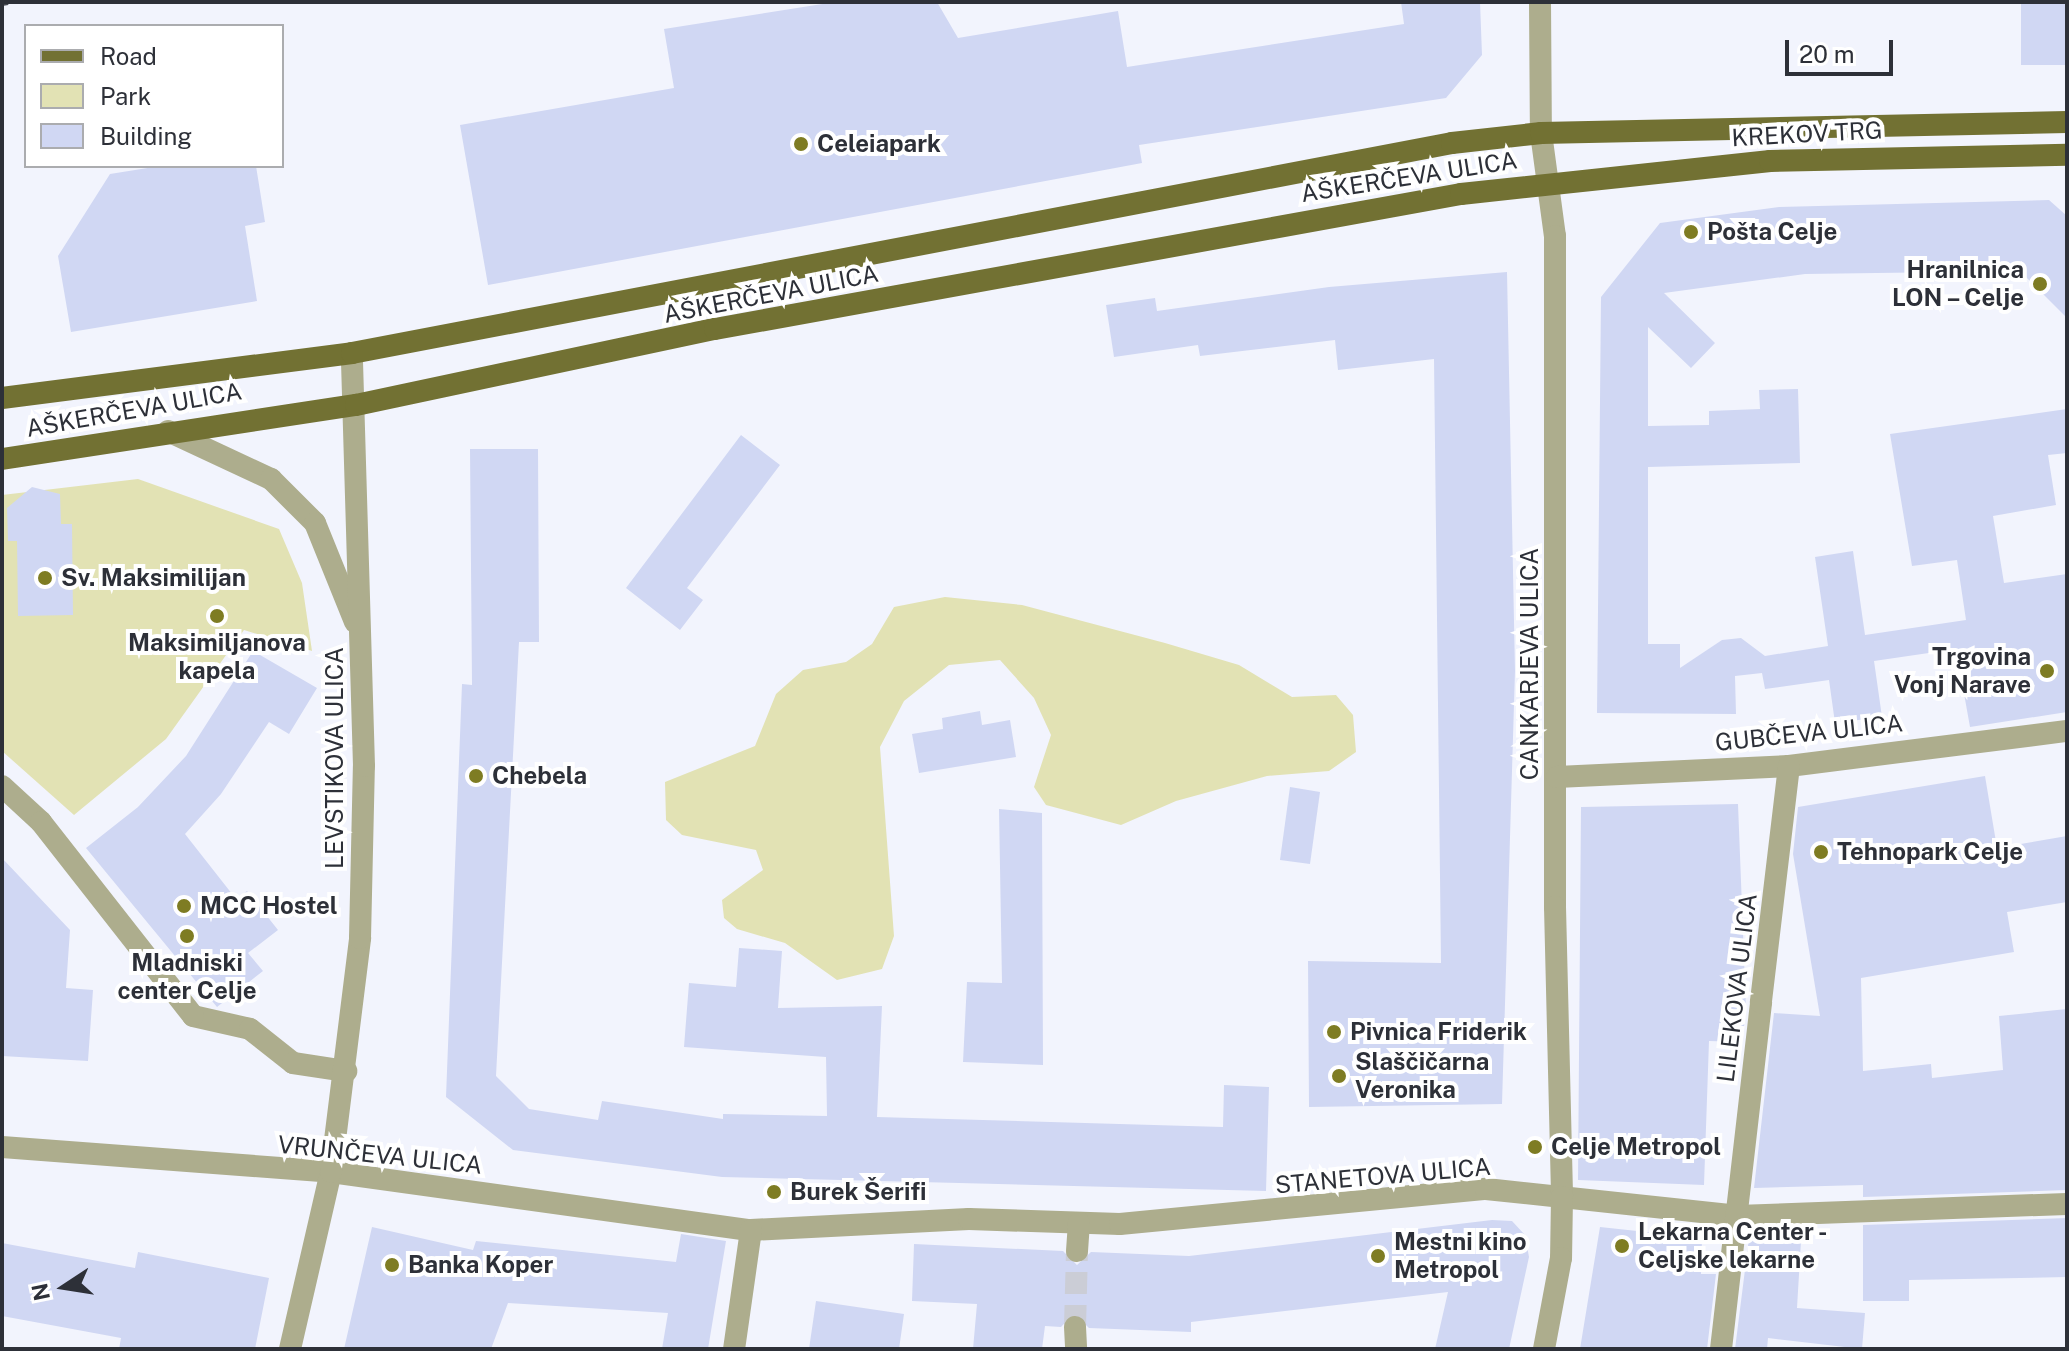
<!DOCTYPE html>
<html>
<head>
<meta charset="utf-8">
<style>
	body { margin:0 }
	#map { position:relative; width:2069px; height:1351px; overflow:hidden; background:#f2f4fd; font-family:"Public Sans",sans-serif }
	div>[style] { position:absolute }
	.green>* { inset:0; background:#e2e2b4 }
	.building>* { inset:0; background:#d0d7f3 }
	.pedestrian-tunnel>* { height:22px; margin-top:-11px; transform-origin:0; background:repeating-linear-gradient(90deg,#cbcdd6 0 22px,transparent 0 33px) }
	.pedestrian>* { height:22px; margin:-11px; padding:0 11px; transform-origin:11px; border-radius:11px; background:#adad8d }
	.minor>* { height:22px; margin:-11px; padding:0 11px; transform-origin:11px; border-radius:11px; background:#adad8d }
	.tertiary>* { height:22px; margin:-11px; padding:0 11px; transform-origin:11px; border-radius:11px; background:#adad8d }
	.primary>* { height:22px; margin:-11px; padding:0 11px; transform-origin:11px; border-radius:11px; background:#727133 }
	.rail>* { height:6px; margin-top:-3px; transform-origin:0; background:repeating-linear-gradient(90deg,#454850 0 16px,transparent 0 24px) }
	.dots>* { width:22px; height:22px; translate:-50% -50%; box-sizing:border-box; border:4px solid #fff; border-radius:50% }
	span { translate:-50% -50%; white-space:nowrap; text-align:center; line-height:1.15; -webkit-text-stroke:8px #fff; paint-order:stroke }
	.street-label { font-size:24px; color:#2d3038 }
	.poi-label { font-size:24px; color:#2d3038; font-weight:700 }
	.left { translate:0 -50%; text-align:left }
	.right { translate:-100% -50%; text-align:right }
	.frame { position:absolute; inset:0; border:4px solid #2d3038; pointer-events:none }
	.legend { position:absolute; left:24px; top:24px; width:260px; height:144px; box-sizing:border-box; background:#fff; border:2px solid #abacaf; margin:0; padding:10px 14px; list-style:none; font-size:24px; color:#2d3038 }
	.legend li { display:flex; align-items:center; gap:16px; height:40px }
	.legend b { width:40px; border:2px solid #abacaf }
	.north { position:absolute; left:24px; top:1247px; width:80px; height:80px; -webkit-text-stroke:6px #fff; paint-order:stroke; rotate:258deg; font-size:22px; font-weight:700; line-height:32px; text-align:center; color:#2d3038 }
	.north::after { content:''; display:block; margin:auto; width:28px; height:36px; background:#2d3038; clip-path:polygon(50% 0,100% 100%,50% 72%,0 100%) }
	.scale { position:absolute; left:1785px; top:40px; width:108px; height:36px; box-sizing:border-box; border:4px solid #2d3038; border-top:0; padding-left:10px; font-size:24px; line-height:28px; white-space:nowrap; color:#2d3038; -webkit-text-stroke:6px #fff; paint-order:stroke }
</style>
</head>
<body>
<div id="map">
	<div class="green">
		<div style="clip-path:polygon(138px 479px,279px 529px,302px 583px,312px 651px,244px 630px,166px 739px,74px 815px,2px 751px,2px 495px)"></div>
		<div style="clip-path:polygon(945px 597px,1022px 605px,1165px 643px,1239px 665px,1292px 697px,1336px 695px,1353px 715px,1356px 752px,1329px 771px,1267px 776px,1176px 801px,1121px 825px,1046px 805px,1034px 787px,1051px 735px,1034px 698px,1000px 660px,949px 665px,904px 701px,880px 747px,894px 936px,882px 969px,837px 980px,785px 943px,737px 929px,724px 918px,722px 900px,763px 870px,756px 850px,682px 835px,666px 820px,665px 782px,755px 746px,776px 694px,803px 670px,846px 662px,872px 644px,894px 607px)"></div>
	</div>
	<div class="building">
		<div style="clip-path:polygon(835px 2px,937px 2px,958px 38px,1118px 11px,1127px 67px,1404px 24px,1401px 2px,1480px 2px,1482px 55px,1446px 98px,1139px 145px,1142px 163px,488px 285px,460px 125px,674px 88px,664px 29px)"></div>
		<div style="clip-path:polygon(2021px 2px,2067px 2px,2067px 65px,2021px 65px)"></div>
		<div style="clip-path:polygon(160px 166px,256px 166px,265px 222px,245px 226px,257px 301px,71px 332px,58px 256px,110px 174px)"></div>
		<div style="clip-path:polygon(2049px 200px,2067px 216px,2067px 318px,2020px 271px,1805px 274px,1664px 293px,1715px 343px,1691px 368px,1648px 327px,1648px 426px,1709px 425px,1709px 411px,1760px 409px,1759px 390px,1798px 389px,1800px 463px,1648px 467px,1648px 644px,1680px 644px,1680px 668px,1722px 640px,1741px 638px,1765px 656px,1828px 646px,1815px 557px,1853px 551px,1865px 635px,1966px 620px,1957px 560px,1912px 566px,1890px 434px,2067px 409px,2067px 453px,2048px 455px,2056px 505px,1993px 516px,2004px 583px,2067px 574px,2067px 712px,1970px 727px,1956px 649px,1874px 661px,1882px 717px,1835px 723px,1829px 680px,1765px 689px,1762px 673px,1735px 676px,1736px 714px,1597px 713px,1601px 297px,1660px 223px,1779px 207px)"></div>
		<div style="clip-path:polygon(1507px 272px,1515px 671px,1502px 1104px,1309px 1107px,1308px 961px,1441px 963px,1434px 359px,1338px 370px,1335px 340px,1200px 356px,1198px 345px,1114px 357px,1106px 305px,1155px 298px,1157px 311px,1329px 287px)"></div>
		<div style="clip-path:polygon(741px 435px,780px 465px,687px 588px,703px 600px,680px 630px,626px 588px)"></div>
		<div style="clip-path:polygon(470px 449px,538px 449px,539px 642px,519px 642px,496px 1076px,529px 1109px,598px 1120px,602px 1101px,723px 1119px,723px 1114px,827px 1116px,826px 1057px,684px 1047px,689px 983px,736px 987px,739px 948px,782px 951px,778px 1008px,882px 1006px,877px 1117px,1223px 1127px,1224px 1085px,1269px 1087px,1266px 1191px,722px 1177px,513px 1150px,446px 1097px,462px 684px,472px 685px)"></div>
		<div style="clip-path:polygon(32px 487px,60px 494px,61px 524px,72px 524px,73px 615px,18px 616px,17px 541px,8px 541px,7px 508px)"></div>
		<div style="clip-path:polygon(253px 651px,317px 688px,289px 734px,269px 722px,221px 794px,185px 834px,236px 899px,247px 891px,278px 930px,248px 953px,263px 971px,217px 1007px,86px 848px,138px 807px,186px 756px)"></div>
		<div style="clip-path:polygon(980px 711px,982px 725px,1010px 720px,1016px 757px,919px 773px,912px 734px,943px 729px,942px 718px)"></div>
		<div style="clip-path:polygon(1985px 776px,1997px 848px,2067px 836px,2067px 902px,2007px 912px,2014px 952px,1861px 978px,1863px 1071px,1931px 1064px,1932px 1078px,2003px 1070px,1999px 1016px,2067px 1009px,2067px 1190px,1863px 1197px,1863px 1185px,1754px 1188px,1774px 1013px,1820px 1016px,1793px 854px,1798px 807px)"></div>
		<div style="clip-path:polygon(1290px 787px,1320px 792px,1310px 864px,1280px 860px)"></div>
		<div style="clip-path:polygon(1738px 804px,1746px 1010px,1742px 1042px,1709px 1041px,1704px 1185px,1578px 1180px,1581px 807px)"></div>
		<div style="clip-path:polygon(999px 809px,1042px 813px,1043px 1065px,963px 1062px,967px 982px,1002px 983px)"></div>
		<div style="clip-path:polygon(2px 858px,70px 930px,66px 988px,93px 990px,88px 1061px,2px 1056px)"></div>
		<div style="clip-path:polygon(2067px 1218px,2067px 1277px,1909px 1280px,1909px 1301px,1863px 1301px,1863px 1225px)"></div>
		<div style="clip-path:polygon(1492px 1220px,1512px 1221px,1525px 1235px,1529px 1257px,1509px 1349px,1435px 1349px,1448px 1292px,1191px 1322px,1191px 1332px,1089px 1328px,1074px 1313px,1061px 1327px,1045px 1326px,1042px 1349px,973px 1349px,977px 1304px,912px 1301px,914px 1244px,1063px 1251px,1077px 1265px,1091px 1252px,1189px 1256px)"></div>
		<div style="clip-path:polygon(372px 1227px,473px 1250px,476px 1241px,676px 1262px,681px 1234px,726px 1241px,708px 1349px,662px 1349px,668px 1313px,508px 1303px,491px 1349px,344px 1349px)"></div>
		<div style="clip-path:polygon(1600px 1227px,1702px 1238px,1701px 1274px,1716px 1274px,1707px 1349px,1580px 1349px)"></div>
		<div style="clip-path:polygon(1749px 1238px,1801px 1241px,1797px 1308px,1865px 1313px,1862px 1349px,1768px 1338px,1767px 1349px,1735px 1349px)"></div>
		<div style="clip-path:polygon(2px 1243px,135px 1268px,138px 1252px,269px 1278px,255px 1349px,119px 1349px,121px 1338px,2px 1316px)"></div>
		<div style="clip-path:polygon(816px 1301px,904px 1314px,899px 1349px,809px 1349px)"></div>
	</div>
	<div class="pedestrian-tunnel">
		<div style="left:1075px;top:1327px;width:76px;rotate:-88.5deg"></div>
	</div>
	<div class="pedestrian">
		<div style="left:1789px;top:766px;width:280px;rotate:-7.2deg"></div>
		<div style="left:193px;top:1016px;width:58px;rotate:12.8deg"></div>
		<div style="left:250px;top:1029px;width:55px;rotate:38.3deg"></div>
		<div style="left:293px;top:1063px;width:54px;rotate:8.6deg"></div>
		<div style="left:751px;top:1230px;width:218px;rotate:-2.9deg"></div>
		<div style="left:969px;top:1219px;width:151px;rotate:1.9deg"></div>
		<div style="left:1120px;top:1224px;width:368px;rotate:-5.5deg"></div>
		<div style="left:1486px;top:1189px;width:252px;rotate:6.1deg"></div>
		<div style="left:1737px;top:1216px;width:330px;rotate:-2.1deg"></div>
		<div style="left:1077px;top:1251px;width:28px;rotate:-86deg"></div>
		<div style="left:1075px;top:1327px;width:22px;rotate:87deg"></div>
		<div style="left:1721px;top:1349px;width:349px;rotate:-83.4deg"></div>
	</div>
	<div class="minor">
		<div style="left:1541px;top:133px;width:104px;rotate:82.3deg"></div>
		<div style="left:1555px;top:236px;width:671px;rotate:90deg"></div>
		<div style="left:1555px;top:907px;width:290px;rotate:88.6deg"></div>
		<div style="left:1562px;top:1197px;width:61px;rotate:90.9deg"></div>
		<div style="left:1561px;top:1258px;width:93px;rotate:100.6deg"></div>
		<div style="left:1557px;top:777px;width:232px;rotate:-2.7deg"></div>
		<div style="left:1789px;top:766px;width:238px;rotate:96.8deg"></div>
		<div style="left:2px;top:786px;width:53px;rotate:42.7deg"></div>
		<div style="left:41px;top:822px;width:246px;rotate:51.9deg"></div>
		<div style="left:2px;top:1147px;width:330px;rotate:4.3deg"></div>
		<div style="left:331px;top:1172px;width:424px;rotate:7.9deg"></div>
		<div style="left:751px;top:1230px;width:120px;rotate:98.1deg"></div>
	</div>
	<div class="tertiary">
		<div style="left:1540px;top:2px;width:131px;rotate:89.6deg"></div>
		<div style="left:168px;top:431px;width:114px;rotate:25deg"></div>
		<div style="left:271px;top:479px;width:62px;rotate:45deg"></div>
		<div style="left:315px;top:523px;width:107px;rotate:68deg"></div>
		<div style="left:290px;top:1349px;width:182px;rotate:-77deg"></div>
		<div style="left:331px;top:1172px;width:236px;rotate:-82.9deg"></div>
		<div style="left:360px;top:938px;width:172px;rotate:-88.7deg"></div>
		<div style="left:364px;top:766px;width:413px;rotate:-91.7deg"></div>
	</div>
	<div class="primary">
		<div style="left:2px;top:398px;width:353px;rotate:-7.3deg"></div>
		<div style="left:352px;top:353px;width:1120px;rotate:-10.81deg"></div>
		<div style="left:1452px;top:143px;width:90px;rotate:-6.4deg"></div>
		<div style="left:1541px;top:133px;width:526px;rotate:-1.2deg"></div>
		<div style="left:2px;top:459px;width:358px;rotate:-8.7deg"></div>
		<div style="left:356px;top:405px;width:367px;rotate:-12deg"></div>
		<div style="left:715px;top:329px;width:758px;rotate:-10.26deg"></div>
		<div style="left:1461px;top:194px;width:311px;rotate:-6.1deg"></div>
		<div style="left:1770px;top:161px;width:297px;rotate:-1.2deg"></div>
	</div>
	<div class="rail">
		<div style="left:2px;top:3px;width:6px;rotate:-9deg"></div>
	</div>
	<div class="dots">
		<div style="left:801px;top:144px;background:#7e7c23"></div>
		<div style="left:1691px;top:232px;background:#7e7c23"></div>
		<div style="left:2040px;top:284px;background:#7e7c23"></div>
		<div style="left:45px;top:578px;background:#7e7c23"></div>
		<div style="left:217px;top:616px;background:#7e7c23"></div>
		<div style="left:2047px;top:671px;background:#7e7c23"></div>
		<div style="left:476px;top:776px;background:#7e7c23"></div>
		<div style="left:1821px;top:852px;background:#7e7c23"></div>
		<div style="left:184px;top:906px;background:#7e7c23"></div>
		<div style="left:187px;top:936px;background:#7e7c23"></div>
		<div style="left:1334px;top:1032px;background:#7e7c23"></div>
		<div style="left:1339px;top:1076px;background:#7e7c23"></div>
		<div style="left:1535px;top:1147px;background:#7e7c23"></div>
		<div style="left:774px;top:1192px;background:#7e7c23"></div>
		<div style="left:1622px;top:1246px;background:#7e7c23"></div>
		<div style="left:1378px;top:1256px;background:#7e7c23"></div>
		<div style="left:392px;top:1265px;background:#7e7c23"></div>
	</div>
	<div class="street-label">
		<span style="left:1807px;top:134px;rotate:-3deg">KREKOV TRG</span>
		<span style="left:1409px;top:177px;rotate:-9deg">AŠKERČEVA ULICA</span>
		<span style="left:771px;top:294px;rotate:-11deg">AŠKERČEVA ULICA</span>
		<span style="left:134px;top:410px;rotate:-10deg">AŠKERČEVA ULICA</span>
		<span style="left:1530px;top:664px;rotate:-90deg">CANKARJEVA ULICA</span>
		<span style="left:1809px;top:733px;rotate:-6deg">GUBČEVA ULICA</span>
		<span style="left:335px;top:758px;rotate:-90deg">LEVSTIKOVA ULICA</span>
		<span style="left:1737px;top:988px;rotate:-83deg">LILEKOVA ULICA</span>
		<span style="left:380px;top:1155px;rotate:6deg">VRUNČEVA ULICA</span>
		<span style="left:1383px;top:1176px;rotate:-5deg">STANETOVA ULICA</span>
	</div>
	<div class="poi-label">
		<span class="left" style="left:817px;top:144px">Celeiapark</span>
		<span class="left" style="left:1707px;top:232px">Pošta Celje</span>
		<span class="right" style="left:2024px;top:284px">Hranilnica<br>LON – Celje</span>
		<span class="left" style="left:61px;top:578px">Sv. Maksimilijan</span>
		<span style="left:217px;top:657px">Maksimiljanova<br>kapela</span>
		<span class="right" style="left:2031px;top:671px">Trgovina<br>Vonj Narave</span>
		<span class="left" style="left:492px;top:776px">Chebela</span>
		<span class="left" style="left:1837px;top:852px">Tehnopark Celje</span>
		<span class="left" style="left:200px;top:906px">MCC Hostel</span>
		<span style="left:187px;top:977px">Mladniski<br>center Celje</span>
		<span class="left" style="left:1350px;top:1032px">Pivnica Friderik</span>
		<span class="left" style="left:1355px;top:1076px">Slaščičarna<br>Veronika</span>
		<span class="left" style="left:1551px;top:1147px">Celje Metropol</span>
		<span class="left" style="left:790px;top:1192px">Burek Šerifi</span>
		<span class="left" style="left:1638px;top:1246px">Lekarna Center -<br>Celjske lekarne</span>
		<span class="left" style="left:1394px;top:1256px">Mestni kino<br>Metropol</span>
		<span class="left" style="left:408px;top:1265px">Banka Koper</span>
	</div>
	<div class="frame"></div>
	<ul class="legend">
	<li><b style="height:10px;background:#727133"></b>Road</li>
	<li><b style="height:22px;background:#e2e2b4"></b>Park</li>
	<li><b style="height:22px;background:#d0d7f3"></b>Building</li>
	</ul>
	<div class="north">N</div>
	<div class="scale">20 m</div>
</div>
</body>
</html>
